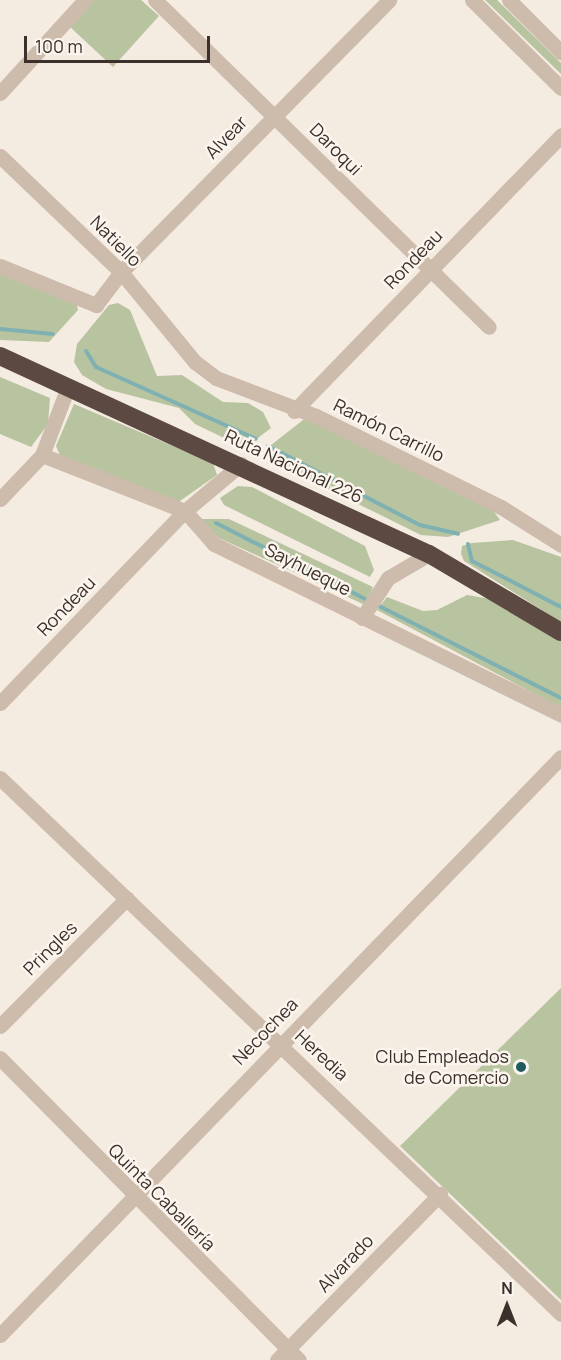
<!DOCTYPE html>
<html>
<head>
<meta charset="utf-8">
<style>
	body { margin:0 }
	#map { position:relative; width:561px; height:1360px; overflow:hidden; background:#f4ebe1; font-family:Manrope,sans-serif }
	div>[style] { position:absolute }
	.green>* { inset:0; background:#b8c4a0 }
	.stream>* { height:4px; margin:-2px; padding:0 2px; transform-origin:2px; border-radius:2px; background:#7fb0b2 }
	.minor>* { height:15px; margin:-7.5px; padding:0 7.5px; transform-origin:7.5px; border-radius:7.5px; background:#cdbbac }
	.highway>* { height:18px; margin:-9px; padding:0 9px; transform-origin:9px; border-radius:9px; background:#5c4a42 }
	.dots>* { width:16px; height:16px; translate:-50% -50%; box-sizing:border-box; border:3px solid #fbf5ee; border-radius:50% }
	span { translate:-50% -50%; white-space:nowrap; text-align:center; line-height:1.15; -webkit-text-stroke:5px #fbf5ee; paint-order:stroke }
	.street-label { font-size:18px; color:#3b302b }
	.poi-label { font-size:18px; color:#3b302b }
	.right { translate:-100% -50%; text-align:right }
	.north { position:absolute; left:477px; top:1276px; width:60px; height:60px; -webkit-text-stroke:4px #fbf5ee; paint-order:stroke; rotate:0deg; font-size:16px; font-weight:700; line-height:24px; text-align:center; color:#3b302b }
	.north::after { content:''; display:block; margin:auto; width:21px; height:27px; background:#3b302b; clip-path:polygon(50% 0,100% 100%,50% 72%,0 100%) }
	.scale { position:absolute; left:24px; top:36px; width:186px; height:27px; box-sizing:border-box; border:3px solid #3b302b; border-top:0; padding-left:8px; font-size:18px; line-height:21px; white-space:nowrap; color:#3b302b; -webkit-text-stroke:4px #fbf5ee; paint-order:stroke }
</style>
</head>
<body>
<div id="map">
	<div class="green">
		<div style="clip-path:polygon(93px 0,141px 0,159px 16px,113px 67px,69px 26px)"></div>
		<div style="clip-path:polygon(485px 0,497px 0,561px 63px,561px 74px)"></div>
		<div style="clip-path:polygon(0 271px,76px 302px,78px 310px,49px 342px,0 340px)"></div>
		<div style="clip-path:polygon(118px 303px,130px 310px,157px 376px,182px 375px,223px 402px,248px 403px,263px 412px,271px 428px,245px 448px,195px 424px,179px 408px,106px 389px,82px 375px,74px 362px,77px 344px,109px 305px)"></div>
		<div style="clip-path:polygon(0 377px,50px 398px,48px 424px,31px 447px,0 434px)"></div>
		<div style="clip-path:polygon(74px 404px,213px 463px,217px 475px,177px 503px,62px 460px,56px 446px)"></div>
		<div style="clip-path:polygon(303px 420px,318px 420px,492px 509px,500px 520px,448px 537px,421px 535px,269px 460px,266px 449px)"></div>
		<div style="clip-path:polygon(238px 486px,252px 487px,365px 546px,374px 570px,370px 577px,224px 505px,220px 498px)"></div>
		<div style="clip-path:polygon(199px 519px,229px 519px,373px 587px,365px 605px,219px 538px)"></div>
		<div style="clip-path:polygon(513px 540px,561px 557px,561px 622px,464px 561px,461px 554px,462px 546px,472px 543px)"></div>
		<div style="clip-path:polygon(467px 595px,491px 599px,561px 641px,561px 708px,377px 610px,387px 597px,423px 611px,437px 610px)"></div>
		<div style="clip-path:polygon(561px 988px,561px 1300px,400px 1146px)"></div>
	</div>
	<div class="stream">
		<div style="left:0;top:329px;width:53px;rotate:5.4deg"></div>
		<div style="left:86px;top:351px;width:19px;rotate:58deg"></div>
		<div style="left:96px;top:367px;width:175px;rotate:24.2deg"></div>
		<div style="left:268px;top:446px;width:171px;rotate:27.5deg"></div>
		<div style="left:420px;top:525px;width:39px;rotate:13deg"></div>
		<div style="left:216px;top:523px;width:167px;rotate:27deg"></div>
		<div style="left:468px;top:544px;width:17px;rotate:77deg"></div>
		<div style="left:472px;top:561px;width:100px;rotate:27.3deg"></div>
		<div style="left:377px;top:605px;width:206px;rotate:26.8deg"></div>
	</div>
	<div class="minor">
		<div style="left:155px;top:0;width:467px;rotate:44.4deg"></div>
		<div style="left:472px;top:0;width:125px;rotate:44.7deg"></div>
		<div style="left:509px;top:0;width:74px;rotate:45deg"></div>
		<div style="left:0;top:93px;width:126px;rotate:-47.6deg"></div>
		<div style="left:0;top:156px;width:168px;rotate:43.8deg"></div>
		<div style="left:121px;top:272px;width:117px;rotate:50.6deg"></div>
		<div style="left:195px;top:362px;width:26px;rotate:37deg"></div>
		<div style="left:216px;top:378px;width:107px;rotate:20.8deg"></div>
		<div style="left:316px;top:416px;width:206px;rotate:26.2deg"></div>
		<div style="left:501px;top:507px;width:71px;rotate:32.3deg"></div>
		<div style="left:0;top:266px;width:104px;rotate:22.1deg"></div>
		<div style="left:96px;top:305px;width:41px;rotate:-52.9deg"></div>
		<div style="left:121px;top:272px;width:382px;rotate:-45.4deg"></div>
		<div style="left:294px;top:411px;width:384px;rotate:-45.9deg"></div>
		<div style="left:42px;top:455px;width:154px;rotate:21.4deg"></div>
		<div style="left:185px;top:511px;width:44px;rotate:48.7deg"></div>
		<div style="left:214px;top:544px;width:387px;rotate:26.2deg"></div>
		<div style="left:0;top:499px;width:61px;rotate:-46.3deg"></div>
		<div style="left:42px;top:455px;width:73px;rotate:-69.1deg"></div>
		<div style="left:362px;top:618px;width:48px;rotate:-57deg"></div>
		<div style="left:388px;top:578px;width:48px;rotate:-30.3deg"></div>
		<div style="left:0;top:703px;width:267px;rotate:-46.1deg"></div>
		<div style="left:185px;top:511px;width:73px;rotate:-40deg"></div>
		<div style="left:0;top:778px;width:776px;rotate:43.69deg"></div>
		<div style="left:0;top:1026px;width:180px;rotate:-45.2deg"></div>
		<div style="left:0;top:1058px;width:425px;rotate:45.3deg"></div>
		<div style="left:0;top:1335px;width:805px;rotate:-45.86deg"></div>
		<div style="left:277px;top:1360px;width:233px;rotate:-45.5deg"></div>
	</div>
	<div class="highway">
		<div style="left:0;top:356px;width:472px;rotate:24.8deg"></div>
		<div style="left:429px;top:554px;width:153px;rotate:30.6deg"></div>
	</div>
	<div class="dots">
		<div style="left:521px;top:1067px;background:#1f5a5e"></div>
	</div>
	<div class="street-label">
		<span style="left:226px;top:137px;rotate:-46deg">Alvear</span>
		<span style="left:336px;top:149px;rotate:45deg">Daroqui</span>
		<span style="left:116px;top:241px;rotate:45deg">Natiello</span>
		<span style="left:413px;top:259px;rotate:-46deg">Rondeau</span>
		<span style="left:389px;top:430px;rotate:26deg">Ramón Carrillo</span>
		<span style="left:294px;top:466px;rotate:25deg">Ruta Nacional 226</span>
		<span style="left:308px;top:569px;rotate:27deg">Sayhueque</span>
		<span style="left:66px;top:606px;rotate:-46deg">Rondeau</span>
		<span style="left:50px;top:948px;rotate:-45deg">Pringles</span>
		<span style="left:265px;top:1031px;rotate:-46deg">Necochea</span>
		<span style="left:322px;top:1055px;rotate:43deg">Heredia</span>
		<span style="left:162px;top:1197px;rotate:45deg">Quinta Caballería</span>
		<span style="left:345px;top:1263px;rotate:-46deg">Alvarado</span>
	</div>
	<div class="poi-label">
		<span class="right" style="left:509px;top:1067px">Club Empleados<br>de Comercio</span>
	</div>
	<div class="north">N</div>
	<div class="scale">100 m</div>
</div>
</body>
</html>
